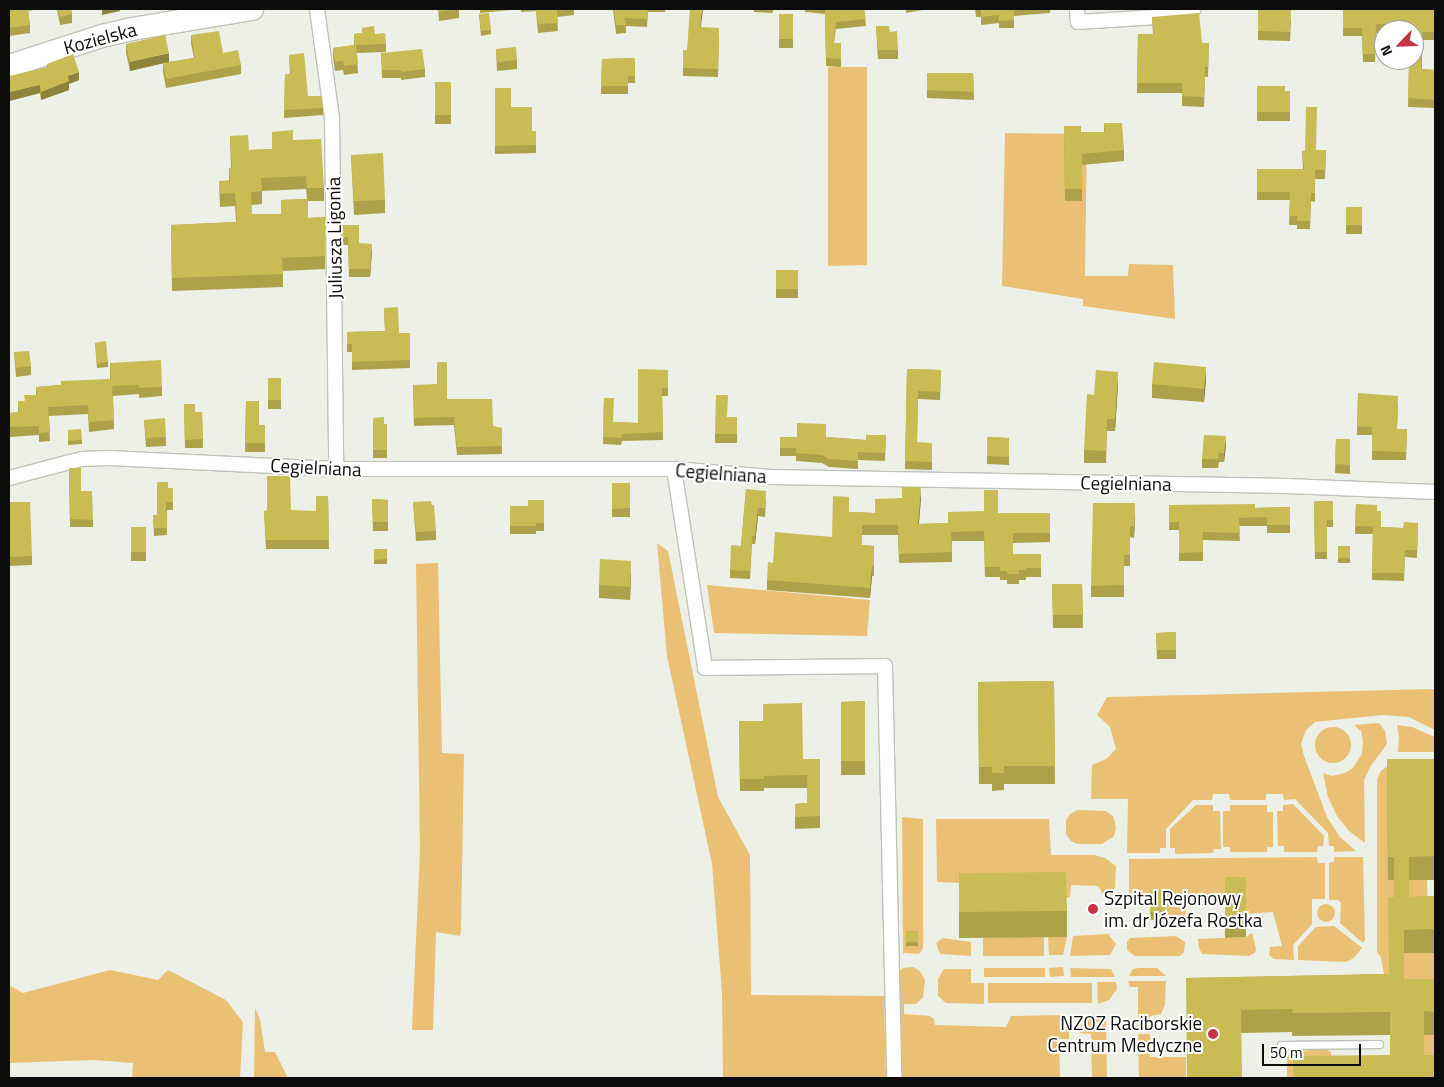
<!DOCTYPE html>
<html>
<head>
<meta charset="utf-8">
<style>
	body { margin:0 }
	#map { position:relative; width:1444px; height:1087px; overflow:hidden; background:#edf0e7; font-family:"Titillium Web",sans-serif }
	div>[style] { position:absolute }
	.green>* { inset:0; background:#eac074 }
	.round { border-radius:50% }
	.roads { filter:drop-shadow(1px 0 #bfc2b9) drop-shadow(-1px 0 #bfc2b9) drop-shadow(0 1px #bfc2b9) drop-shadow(0 -1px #bfc2b9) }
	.service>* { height:7px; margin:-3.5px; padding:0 3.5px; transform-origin:3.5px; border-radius:3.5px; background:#fff }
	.minor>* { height:14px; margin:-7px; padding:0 7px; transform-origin:7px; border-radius:7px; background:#fff }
	.primary>* { height:22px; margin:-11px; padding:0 11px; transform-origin:11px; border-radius:11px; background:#fff }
	.wall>* { inset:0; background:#ada249 }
	.shaded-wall>* { inset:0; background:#8d843c }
	.building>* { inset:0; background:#c9bc55 }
	.dots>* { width:14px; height:14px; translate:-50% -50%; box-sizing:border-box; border:2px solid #fff; border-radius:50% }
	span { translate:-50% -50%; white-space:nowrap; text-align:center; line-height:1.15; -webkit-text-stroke:4px #fff; paint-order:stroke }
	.street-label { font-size:19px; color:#0c0d0a }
	.poi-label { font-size:19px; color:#0c0d0a }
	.left { translate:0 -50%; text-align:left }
	.right { translate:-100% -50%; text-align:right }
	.frame { position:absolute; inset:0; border:10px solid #0c0d0a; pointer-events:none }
	.north { position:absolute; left:1374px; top:20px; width:50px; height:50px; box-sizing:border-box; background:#fff; border:1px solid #9e9e9d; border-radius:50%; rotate:246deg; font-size:14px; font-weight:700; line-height:20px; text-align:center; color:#0c0d0a }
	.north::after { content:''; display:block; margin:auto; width:18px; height:22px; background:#c43445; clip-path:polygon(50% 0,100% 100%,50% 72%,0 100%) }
	.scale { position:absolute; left:1262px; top:1044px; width:99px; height:22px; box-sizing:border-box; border:2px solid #0c0d0a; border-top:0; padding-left:6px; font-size:15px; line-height:18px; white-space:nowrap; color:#0c0d0a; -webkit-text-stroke:4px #fff; paint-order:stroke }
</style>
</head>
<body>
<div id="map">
	<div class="green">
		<div style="clip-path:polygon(828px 67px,867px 67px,867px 265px,828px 266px)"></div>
		<div style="clip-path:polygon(1005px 133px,1087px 134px,1085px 276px,1128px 276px,1129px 264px,1173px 265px,1175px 319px,1083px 306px,1083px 299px,1002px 286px)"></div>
		<div style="clip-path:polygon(657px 543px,668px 551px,718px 797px,750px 855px,751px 995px,884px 996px,886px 1078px,723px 1078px,722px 993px,712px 864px,667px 656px)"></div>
		<div style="clip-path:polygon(438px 563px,442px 753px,464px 754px,461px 929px,460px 936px,436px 932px,433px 1030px,412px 1030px,420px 850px,416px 564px)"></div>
		<div style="clip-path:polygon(707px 585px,870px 600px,867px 636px,714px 633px)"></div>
		<div style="clip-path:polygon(1435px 689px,1435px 730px,1409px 717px,1383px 715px,1315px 722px,1306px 730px,1301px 744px,1304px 756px,1327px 817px,1340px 837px,1356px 851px,1334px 852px,1334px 846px,1329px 846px,1328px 833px,1295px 799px,1284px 800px,1283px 794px,1266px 794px,1266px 800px,1230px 800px,1229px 794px,1213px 794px,1212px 800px,1193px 800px,1166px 829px,1166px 848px,1160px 848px,1160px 853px,1127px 853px,1128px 799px,1091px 799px,1092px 765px,1106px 759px,1116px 749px,1110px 727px,1097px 715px,1107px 697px)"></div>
		<div style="clip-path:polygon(1379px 723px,1385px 731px,1387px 744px,1370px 767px,1364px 780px,1365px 843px,1349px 831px,1337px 816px,1328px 797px,1323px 773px,1332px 776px,1345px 773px,1353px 768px,1362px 754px,1363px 741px,1361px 731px,1354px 725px)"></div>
		<div style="clip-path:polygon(1397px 725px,1412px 727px,1435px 737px,1435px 752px,1398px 752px,1399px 737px)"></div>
		<div class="round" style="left:1315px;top:727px;width:36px;height:36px"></div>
		<div style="clip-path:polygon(1390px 764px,1388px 880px,1394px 880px,1394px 920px,1389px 980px,1385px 980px,1381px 957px,1377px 952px,1377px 779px,1381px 771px)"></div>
		<div style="clip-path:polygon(1293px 804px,1324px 836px,1323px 846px,1318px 846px,1317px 852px,1284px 852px,1284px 846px,1278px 846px,1277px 811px,1283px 811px,1283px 805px)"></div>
		<div style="clip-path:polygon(1196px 805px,1213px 805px,1213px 811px,1220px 811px,1221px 849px,1214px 849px,1213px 853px,1175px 854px,1175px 848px,1170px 848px,1170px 829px)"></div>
		<div style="clip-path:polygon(1230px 805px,1267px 805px,1267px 812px,1273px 812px,1273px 847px,1267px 847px,1267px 852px,1230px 852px,1230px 847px,1223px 847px,1223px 811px,1230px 811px)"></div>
		<div style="clip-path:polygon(1078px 810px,1106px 811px,1113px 816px,1115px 822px,1116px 829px,1114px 836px,1102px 844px,1077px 844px,1071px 841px,1066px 834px,1066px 820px,1070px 814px)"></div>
		<div style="clip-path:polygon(902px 817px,923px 819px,923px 948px,919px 954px,903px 953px)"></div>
		<div style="clip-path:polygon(936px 819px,1049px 819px,1051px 855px,1094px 855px,1105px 858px,1116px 866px,1115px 887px,1112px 896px,1104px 896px,1098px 886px,1071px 885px,1070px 897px,1066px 898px,984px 884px,937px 882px)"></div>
		<div style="clip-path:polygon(1317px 857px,1318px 863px,1325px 863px,1325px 899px,1312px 899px,1312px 924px,1293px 945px,1294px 960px,1274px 959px,1269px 955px,1270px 947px,1282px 946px,1273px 912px,1246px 914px,1225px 890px,1225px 897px,1185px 896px,1186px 923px,1176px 929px,1176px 920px,1165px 920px,1166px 897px,1140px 898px,1131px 897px,1129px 893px,1129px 859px)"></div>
		<div style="clip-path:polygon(1334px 857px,1363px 857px,1365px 940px,1363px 943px,1340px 923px,1341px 903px,1338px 900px,1329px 900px,1329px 863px,1334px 862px)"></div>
		<div style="clip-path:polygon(1409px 880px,1427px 880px,1428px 919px,1409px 920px)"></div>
		<div class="round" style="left:1317px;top:904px;width:18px;height:18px"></div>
		<div style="clip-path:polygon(1334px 926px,1362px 948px,1354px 958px,1346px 962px,1298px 960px,1298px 946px,1316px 927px)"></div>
		<div style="clip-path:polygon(1252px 933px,1256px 949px,1255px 953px,1249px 956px,1202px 954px,1199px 948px,1198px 939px,1246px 937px)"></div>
		<div style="clip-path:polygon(1108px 934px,1116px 944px,1110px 955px,1070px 956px,1073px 936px)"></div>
		<div style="clip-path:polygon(1176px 936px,1185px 942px,1184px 952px,1180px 956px,1135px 956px,1127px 950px,1127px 942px,1130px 938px)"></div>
		<div style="clip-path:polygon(983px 937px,1044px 937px,1044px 956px,983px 956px)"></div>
		<div style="clip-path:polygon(1048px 937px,1067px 937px,1063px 955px,1049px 955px)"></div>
		<div style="clip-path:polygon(943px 938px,971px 942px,971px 956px,940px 954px,936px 943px)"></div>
		<div style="clip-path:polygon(1404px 953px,1435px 953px,1435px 1002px,1404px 1002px)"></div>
		<div style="clip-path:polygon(913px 967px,920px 971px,925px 980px,923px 997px,916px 1004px,904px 1004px,904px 1014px,930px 1016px,934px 1019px,935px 1025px,1006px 1027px,1011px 1016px,1064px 1015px,1069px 1022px,1069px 1039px,1059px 1039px,1060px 1078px,897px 1078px,898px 972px,903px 968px)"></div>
		<div style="clip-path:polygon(1063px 967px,1064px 976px,1050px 977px,1049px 968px)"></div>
		<div style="clip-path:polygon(984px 968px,1045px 968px,1045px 977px,984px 977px)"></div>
		<div style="clip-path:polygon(1070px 968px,1111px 969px,1115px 977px,1071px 977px)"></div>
		<div style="clip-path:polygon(1139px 968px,1157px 968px,1166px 976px,1129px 976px,1133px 969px)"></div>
		<div style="clip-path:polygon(944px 969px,971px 969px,971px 983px,984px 983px,984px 1004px,946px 1003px,938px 996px,938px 979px)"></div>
		<div style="clip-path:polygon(110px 970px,158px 980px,168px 970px,226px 1000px,243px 1022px,240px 1078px,132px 1078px,133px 1063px,94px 1060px,9px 1063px,9px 985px,23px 993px)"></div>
		<div style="clip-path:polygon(1128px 981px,1166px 981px,1165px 1005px,1161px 1014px,1150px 1016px,1150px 1029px,1138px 1029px,1138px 987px,1130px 987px)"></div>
		<div style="clip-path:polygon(1097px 982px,1116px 982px,1117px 989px,1109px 1000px,1098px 1004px)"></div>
		<div style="clip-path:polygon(988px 983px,1092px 983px,1092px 1003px,988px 1003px)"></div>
		<div style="clip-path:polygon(255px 1008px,260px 1019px,265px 1052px,275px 1052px,288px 1078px,254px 1078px)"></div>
		<div style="clip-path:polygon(1096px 1014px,1106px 1020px,1107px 1078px,1092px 1078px,1091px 1034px,1080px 1033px,1082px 1020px,1086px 1016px)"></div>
		<div style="clip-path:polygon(1138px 1034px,1150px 1034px,1150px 1057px,1186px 1057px,1186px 1078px,1139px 1078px)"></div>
		<div style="clip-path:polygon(1424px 1035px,1435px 1035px,1435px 1078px,1424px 1078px)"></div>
		<div style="clip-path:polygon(1325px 1048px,1331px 1052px,1333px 1078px,1287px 1078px,1287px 1056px,1293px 1052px)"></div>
	</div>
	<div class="roads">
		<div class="service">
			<div style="left:1281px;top:1045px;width:98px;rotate:-0.6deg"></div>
		</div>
		<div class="minor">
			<div style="left:317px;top:9px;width:111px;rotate:82.2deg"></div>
			<div style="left:332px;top:119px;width:350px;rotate:89.3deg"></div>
			<div style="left:1077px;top:9px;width:13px;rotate:86deg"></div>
			<div style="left:1078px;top:22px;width:94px;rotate:-3.7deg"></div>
			<div style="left:1172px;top:16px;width:23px;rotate:-18deg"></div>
			<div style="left:674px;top:469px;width:201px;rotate:81.1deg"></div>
			<div style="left:705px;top:668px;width:180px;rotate:-0.6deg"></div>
			<div style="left:885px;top:666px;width:412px;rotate:88.7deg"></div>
			<div style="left:9px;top:478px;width:75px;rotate:-14.6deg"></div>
			<div style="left:82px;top:459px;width:27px;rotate:-2deg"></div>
			<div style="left:109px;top:458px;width:227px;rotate:2.8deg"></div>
			<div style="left:336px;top:469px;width:338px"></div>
			<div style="left:674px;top:469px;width:98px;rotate:4.7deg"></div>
			<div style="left:772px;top:477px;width:515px;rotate:1deg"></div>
			<div style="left:1287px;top:486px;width:148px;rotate:2.3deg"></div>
		</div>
		<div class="primary">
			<div style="left:9px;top:66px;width:98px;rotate:-17.9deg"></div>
			<div style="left:102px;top:36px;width:31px;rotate:-13deg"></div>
			<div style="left:132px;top:29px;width:122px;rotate:-9.5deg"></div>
		</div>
	</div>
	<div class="wall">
		<div style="clip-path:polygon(9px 9px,38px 9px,28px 11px,30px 25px,30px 33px,9px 36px)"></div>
		<div style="clip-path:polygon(57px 9px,71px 9px,72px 14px,72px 23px,60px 25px)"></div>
		<div style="clip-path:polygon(438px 9px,459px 9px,459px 18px,439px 21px)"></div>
		<div style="clip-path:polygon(480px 9px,574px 9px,574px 15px,557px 17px,558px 31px,538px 33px,536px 11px,521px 12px,521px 9px,480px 13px)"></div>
		<div style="clip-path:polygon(613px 9px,665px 9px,665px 12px,648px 12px,647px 27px,626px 26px,626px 33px,616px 34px)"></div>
		<div style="clip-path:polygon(703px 9px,700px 27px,719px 37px,718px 77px,683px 76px,683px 68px,687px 50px)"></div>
		<div style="clip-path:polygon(754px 9px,773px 9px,773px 13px,754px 12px)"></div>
		<div style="clip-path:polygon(805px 9px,864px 9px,866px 26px,836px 29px,834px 43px,841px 43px,841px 67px,826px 66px,825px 14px,805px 12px)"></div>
		<div style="clip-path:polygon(906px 9px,928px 9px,906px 13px)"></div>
		<div style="clip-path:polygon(975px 9px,1050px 9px,1050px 13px,1014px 16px,1014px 28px,999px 28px,999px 23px,981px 25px,981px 17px,976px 17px)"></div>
		<div style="clip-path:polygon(1258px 9px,1291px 19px,1290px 41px,1258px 40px)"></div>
		<div style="clip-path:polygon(1343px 9px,1435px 9px,1435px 40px,1422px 40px,1422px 69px,1435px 70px,1435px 108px,1408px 107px,1409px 68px,1398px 68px,1398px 60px,1414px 60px,1414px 30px,1384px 30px,1384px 33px,1376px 33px,1375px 62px,1363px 62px,1362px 36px,1343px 36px)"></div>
		<div style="clip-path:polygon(479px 14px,491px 30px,491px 34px,481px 36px)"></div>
		<div style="clip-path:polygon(779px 14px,793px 14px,793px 48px,779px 48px)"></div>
		<div style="clip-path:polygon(1152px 17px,1202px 43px,1209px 43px,1208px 77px,1205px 77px,1204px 107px,1182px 106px,1182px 93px,1137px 93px,1138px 34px,1153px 34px)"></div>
		<div style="clip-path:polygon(876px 26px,890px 32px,898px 50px,898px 59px,878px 59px)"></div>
		<div style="clip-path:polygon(362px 28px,375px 34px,386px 44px,386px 52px,357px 53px,358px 73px,344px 75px,343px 70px,335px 71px,333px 57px,333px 48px,354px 45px,354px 34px,362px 33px)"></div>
		<div style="clip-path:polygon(191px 35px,223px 53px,241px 65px,241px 74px,166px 88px,163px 72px,163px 63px,130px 71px,126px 53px,126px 44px,169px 62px,194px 58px,191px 44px)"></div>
		<div style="clip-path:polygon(496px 49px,517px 60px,517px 69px,497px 71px)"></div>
		<div style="clip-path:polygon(381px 53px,425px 69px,425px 77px,401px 80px,401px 78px,382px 78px)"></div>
		<div style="clip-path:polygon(289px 55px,308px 96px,323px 108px,323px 115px,284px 118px,285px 74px,290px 74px)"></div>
		<div style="clip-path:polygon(635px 58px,635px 83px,628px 83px,628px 94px,601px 94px,602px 59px)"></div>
		<div style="clip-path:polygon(47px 64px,79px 80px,69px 84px,69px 90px,41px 100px,40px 93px,9px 101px,47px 67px)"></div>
		<div style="clip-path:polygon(927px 73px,973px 73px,974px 100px,927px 98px)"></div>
		<div style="clip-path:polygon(435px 82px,451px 82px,451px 124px,435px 124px)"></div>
		<div style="clip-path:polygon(1257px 86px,1285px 91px,1290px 91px,1290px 121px,1257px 121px)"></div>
		<div style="clip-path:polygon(495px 88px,532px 131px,536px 131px,536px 153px,495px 154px)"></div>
		<div style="clip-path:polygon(1104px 123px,1124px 150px,1124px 161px,1082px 165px,1082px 201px,1065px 201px,1064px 126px,1081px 132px,1104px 132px)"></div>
		<div style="clip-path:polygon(evenodd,230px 136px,249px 150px,272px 149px,293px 140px,324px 188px,324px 201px,308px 201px,308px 218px,325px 217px,325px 269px,283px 271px,283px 287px,172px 291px,171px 225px,236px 222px,235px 206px,220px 207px,219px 181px,229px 181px,229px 168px,231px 168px,230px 136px,306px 189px,307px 199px,281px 200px,281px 214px,252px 214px,251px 205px,262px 204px,262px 191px,306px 189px)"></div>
		<div style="clip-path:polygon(1326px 150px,1325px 179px,1315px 179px,1315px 202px,1311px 201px,1310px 229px,1297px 229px,1297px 225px,1289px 225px,1290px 200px,1257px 200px,1257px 169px,1303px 169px,1302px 151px)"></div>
		<div style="clip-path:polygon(351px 155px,385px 200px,385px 213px,354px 215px)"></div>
		<div style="clip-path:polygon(1346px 207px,1362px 207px,1362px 234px,1346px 234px)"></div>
		<div style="clip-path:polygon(342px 225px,359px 243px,372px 251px,370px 277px,349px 277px,348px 245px,342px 245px)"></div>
		<div style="clip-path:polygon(776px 270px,798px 270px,798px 298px,776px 298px)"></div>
		<div style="clip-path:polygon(384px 308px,399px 333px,410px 333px,410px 368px,352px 370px,352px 352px,347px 352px,347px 332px,385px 331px)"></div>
		<div style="clip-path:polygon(95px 343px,108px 362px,108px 367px,97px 368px)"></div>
		<div style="clip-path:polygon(14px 352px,31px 366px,31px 375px,16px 377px)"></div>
		<div style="clip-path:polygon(110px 363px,162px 387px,162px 396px,139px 398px,139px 394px,113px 396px,114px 429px,89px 432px,88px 414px,49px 416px,50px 441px,39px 442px,39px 435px,10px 437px,10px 447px,9px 447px,9px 413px,18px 412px,18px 401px,24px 401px,36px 395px,36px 387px,61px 385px,110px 379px)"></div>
		<div style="clip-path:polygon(907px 369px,941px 370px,940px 400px,918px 399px,917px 443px,932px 451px,932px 470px,905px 469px)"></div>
		<div style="clip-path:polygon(668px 370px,668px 396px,662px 396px,663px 440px,622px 441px,621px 445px,603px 444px,604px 398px,613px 422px,638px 423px)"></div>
		<div style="clip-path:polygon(268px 378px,281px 378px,281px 409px,268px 409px)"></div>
		<div style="clip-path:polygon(1206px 380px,1204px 402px,1152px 398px,1152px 384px)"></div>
		<div style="clip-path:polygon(1118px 384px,1115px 431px,1107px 431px,1106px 463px,1084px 463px,1084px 450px,1094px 395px)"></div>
		<div style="clip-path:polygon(413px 385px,447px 399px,493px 426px,502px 428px,502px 454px,457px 455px,454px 425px,414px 426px)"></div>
		<div style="clip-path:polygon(1358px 393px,1398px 405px,1397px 429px,1407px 429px,1406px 460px,1372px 460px,1372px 435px,1357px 435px)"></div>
		<div style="clip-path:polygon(246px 401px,259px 425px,265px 425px,265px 452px,245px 452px)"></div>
		<div style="clip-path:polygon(184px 404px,195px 412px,202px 412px,203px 448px,185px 448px)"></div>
		<div style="clip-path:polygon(727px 417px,737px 417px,737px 443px,715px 443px,715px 434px)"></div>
		<div style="clip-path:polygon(373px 418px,384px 424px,387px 424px,387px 458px,373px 458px)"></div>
		<div style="clip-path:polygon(144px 420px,166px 437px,166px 446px,146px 447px)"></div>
		<div style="clip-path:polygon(68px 430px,82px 440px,82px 444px,68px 445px)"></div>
		<div style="clip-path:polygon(886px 435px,885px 461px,858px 460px,858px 469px,829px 467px,822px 463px,796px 461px,796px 456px,780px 456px,780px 448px,826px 437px,866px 440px)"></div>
		<div style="clip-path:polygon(987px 437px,1009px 438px,1009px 465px,987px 464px)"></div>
		<div style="clip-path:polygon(1336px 439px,1350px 439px,1350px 474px,1335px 473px)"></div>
		<div style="clip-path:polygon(1226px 445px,1224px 462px,1219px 462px,1218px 468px,1202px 468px,1202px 459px)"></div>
		<div style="clip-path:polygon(69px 468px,81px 491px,93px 520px,93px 527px,70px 527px)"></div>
		<div style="clip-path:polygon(612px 483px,630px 483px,630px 517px,612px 517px)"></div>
		<div style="clip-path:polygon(168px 488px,173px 488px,173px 510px,167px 510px,167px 535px,154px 536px,153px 515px,157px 515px)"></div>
		<div style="clip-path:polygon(746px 489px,766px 499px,765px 517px,758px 516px,755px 544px,752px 544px,750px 579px,730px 578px,730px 570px,741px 546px)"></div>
		<div style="clip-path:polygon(328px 496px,329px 549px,266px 549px,264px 511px,316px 511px)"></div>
		<div style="clip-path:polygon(921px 497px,919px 524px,948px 523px,998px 513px,1050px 513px,1050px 542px,1013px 543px,1013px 554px,1041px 554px,1041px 577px,1026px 577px,1026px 580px,1019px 580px,1019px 584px,1007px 584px,1007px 580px,1000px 580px,1000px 577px,985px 577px,984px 541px,952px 541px,952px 562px,899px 563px,898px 535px,862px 535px,862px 545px,874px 546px,874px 576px,872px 576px,870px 598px,767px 590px,767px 580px,773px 563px,832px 537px,849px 512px,875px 513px,902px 498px)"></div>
		<div style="clip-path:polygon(372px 499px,388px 500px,388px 531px,373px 531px)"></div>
		<div style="clip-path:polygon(544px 500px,544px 531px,536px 531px,536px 534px,510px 534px,510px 506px,528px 506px)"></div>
		<div style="clip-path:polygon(1314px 501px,1333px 501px,1333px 527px,1327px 527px,1327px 559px,1315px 559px)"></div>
		<div style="clip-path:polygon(9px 502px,32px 556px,32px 565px,9px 566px)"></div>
		<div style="clip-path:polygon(413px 502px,436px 531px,436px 540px,416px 541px)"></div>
		<div style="clip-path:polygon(1356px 504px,1377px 511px,1381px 527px,1403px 528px,1418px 523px,1417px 558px,1405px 557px,1404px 581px,1372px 580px,1373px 534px,1355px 534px)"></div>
		<div style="clip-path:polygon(1169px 505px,1255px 508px,1290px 507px,1290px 533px,1267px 533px,1267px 526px,1239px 526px,1240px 541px,1203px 540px,1203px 561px,1179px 561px,1179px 530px,1169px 530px)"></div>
		<div style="clip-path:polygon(1135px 515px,1134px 538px,1130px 537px,1130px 566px,1124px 566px,1124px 597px,1091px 597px,1091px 586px)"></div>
		<div style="clip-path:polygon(131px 527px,146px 527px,146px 561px,131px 561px)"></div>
		<div style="clip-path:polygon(1338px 546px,1350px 546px,1350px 563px,1338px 563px)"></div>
		<div style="clip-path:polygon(374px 549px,387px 549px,387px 564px,374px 564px)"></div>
		<div style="clip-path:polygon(631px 574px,630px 600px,599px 598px,599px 585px)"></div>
		<div style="clip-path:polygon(1052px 584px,1082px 584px,1083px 628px,1053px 628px)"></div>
		<div style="clip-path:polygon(1176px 632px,1176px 659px,1157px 659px,1156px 633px)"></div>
		<div style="clip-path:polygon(1054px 681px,1055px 784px,1004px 784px,1004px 790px,992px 791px,992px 784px,979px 784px,978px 682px)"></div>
		<div style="clip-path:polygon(865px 701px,865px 775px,841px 775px,841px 702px)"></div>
		<div style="clip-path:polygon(739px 721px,803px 759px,820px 759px,820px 828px,795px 829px,795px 804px,807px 803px,807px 788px,764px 788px,764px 791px,740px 791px)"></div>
		<div style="clip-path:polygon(1387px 759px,1435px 759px,1435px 880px,1409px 880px,1409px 897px,1435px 896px,1435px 953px,1404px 953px,1404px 979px,1435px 979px,1435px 1035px,1424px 1035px,1390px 1055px,1390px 1035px,1292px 1036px,1292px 1032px,1241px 1033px,1186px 978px,1389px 974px,1394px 897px,1394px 880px,1388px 880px)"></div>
		<div style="clip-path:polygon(959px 873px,1067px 911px,1067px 937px,959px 938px)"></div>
		<div style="clip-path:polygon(1225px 877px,1246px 877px,1246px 937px,1225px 938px)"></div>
		<div style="clip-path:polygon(1150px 890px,1165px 890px,1165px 920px,1150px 920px)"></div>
		<div style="clip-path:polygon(906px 931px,918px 931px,918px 946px,906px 946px)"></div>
	</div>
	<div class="shaded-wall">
		<div style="clip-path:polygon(102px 9px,120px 9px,120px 11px,102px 15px)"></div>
		<div style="clip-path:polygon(702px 9px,703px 9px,700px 35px,700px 27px)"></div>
		<div style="clip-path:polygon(169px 53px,169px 62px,130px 71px,130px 62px)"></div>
		<div style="clip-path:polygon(79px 72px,79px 80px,69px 84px,69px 90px,41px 100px,41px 92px,68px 76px)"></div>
		<div style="clip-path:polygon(40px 85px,40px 93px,9px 101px,9px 92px)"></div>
		<div style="clip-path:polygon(372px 244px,372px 251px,370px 277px,370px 269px)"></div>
		<div style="clip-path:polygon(1206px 367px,1206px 380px,1204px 402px,1204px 389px)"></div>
		<div style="clip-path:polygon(1118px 372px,1118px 384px,1115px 431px,1115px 419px)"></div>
		<div style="clip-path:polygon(1226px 436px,1226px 445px,1224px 462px,1224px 453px)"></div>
		<div style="clip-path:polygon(921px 487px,921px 497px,918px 534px,918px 524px)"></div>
		<div style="clip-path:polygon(1135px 503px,1135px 515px,1134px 538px,1134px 526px)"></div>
		<div style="clip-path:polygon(758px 508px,758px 516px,755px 544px,755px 536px)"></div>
		<div style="clip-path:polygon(631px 561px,631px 574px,630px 600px,630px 587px)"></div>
		<div style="clip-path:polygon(872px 566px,872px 576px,870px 598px,870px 588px)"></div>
	</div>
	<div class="building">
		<div style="clip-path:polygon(9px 9px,28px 9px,30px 25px,9px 28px,9px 17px,10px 17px)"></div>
		<div style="clip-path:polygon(58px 9px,71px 9px,72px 14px,60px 17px)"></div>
		<div style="clip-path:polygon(439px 9px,459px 9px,439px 12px)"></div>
		<div style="clip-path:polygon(536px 9px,557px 9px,558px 23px,538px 24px)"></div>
		<div style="clip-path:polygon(614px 9px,648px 9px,647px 19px,625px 18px,626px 25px,616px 25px)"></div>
		<div style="clip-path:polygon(690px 9px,702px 9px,700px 27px,719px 28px,718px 69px,683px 68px,683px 50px,687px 50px)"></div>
		<div style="clip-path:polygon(825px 9px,864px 9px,866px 19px,836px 22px,834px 43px,841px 43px,841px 59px,826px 58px)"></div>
		<div style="clip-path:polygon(976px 9px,1014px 9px,1014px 20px,999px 21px,999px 15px,981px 17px,981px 9px,976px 10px)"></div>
		<div style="clip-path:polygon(1258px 9px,1291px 10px,1290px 32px,1258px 31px)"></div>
		<div style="clip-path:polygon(1343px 9px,1435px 9px,1435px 32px,1422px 32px,1421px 69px,1435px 70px,1435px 100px,1408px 98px,1409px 60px,1414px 60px,1414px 30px,1399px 30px,1399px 24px,1376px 24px,1375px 54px,1363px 54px,1362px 28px,1343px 28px)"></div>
		<div style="clip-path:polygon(489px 13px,491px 30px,481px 31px,479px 14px)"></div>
		<div style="clip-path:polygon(1199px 13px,1202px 43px,1209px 43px,1208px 67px,1205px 67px,1204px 97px,1182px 96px,1182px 83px,1137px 83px,1138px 34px,1154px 34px,1152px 17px)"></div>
		<div style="clip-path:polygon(779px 14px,793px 14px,793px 39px,779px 39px)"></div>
		<div style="clip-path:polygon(374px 26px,375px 34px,385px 33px,386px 44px,355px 45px,354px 34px,362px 33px,362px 28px)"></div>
		<div style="clip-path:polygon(876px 26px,889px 26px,890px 32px,897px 31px,898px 50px,878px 50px)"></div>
		<div style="clip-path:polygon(219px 31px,223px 53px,238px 50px,241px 65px,166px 79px,163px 63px,195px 58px,191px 35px)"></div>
		<div style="clip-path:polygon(165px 35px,169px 53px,130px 62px,126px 44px)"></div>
		<div style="clip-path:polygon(356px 45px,358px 64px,344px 66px,343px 61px,335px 62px,333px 48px)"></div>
		<div style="clip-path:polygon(516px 47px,517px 60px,497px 62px,496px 49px)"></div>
		<div style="clip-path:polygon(422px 49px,425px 69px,401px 72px,401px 70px,382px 70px,381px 53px)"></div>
		<div style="clip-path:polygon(304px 53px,308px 96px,321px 96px,323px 108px,284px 110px,285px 74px,291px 74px,289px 55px)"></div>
		<div style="clip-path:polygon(73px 54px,79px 72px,68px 76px,69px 81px,41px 92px,40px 85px,9px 92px,9px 76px,48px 67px,47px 64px)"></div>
		<div style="clip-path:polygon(635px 58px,635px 76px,628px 76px,628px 86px,601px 86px,602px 59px)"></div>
		<div style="clip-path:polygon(927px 73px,973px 73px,974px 92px,927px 90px)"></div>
		<div style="clip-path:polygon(435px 82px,451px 82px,451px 115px,435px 115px)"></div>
		<div style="clip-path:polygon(1257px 86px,1285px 86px,1285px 91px,1290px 91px,1290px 112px,1257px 112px)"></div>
		<div style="clip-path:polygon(495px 88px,511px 88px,511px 107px,532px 107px,532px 131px,536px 131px,536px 145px,495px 146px)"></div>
		<div style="clip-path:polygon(1306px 107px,1317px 107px,1316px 150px,1326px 150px,1325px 170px,1315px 170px,1315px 193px,1311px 193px,1310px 221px,1297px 221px,1297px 216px,1289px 216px,1290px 192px,1257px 192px,1257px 169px,1304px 169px,1302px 151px,1305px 151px)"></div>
		<div style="clip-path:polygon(1104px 123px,1122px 123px,1124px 150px,1082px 154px,1082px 189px,1065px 189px,1064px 126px,1081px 126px,1081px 132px,1105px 132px)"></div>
		<div style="clip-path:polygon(293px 130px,293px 140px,321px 139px,324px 188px,307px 188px,306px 176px,261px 178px,262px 191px,251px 192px,252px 214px,281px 214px,281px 200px,308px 199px,308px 218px,325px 217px,325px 256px,282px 258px,283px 274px,172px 278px,171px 225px,237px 222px,235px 193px,220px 194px,219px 181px,230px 180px,229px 168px,232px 168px,230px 136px,248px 135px,249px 150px,272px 149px,272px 132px)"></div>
		<div style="clip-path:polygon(383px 153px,385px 200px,354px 201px,351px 155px)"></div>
		<div style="clip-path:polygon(1346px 207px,1362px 207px,1362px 225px,1346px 225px)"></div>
		<div style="clip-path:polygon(342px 225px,359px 225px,359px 243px,372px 244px,370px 269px,349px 269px,348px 237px,342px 237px)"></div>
		<div style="clip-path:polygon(776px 270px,798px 270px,798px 289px,776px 289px)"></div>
		<div style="clip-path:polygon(398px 307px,399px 333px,410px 333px,410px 360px,352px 362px,352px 344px,347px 344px,347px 332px,385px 331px,384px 308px)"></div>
		<div style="clip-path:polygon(106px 341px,108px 362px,97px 364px,95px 343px)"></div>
		<div style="clip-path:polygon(29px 351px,31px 366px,16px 368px,14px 352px)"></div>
		<div style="clip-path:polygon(161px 360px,162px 387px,139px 388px,139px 385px,112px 386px,114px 420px,89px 422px,88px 405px,48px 407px,50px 432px,39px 433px,39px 426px,9px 427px,10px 438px,9px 438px,9px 413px,19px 412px,18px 401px,25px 401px,24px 395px,37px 395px,36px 387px,61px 385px,61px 381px,111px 379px,110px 363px)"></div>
		<div style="clip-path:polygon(437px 362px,447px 362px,447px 399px,492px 399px,493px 426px,502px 428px,502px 446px,457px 447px,454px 417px,414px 418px,413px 385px,437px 384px)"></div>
		<div style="clip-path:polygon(1154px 362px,1206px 367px,1204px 389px,1152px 384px)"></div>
		<div style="clip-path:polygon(638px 369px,668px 370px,668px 388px,662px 388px,663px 432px,622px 434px,621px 438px,603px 437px,604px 398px,614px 398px,613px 422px,638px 423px)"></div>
		<div style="clip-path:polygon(907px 369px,941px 370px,940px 392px,918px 391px,917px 442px,932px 443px,932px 462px,905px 461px)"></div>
		<div style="clip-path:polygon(1096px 370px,1118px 372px,1115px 419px,1107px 419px,1106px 451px,1084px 450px,1087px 394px,1094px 395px)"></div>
		<div style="clip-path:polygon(268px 378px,281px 378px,281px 400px,268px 400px)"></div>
		<div style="clip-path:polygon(1358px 393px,1398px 396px,1397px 429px,1407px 429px,1406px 452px,1372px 451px,1372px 427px,1357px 426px)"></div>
		<div style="clip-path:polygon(716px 395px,728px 395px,727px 417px,737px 417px,737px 434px,715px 434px)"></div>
		<div style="clip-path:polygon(246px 401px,259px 401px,259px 425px,265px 425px,265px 443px,245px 443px)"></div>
		<div style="clip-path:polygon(184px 404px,195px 404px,195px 412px,202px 412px,203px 439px,185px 440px)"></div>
		<div style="clip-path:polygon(384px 417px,384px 424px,387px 424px,387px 450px,373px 450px,373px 418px)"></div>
		<div style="clip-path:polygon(165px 418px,166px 437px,146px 438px,144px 420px)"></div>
		<div style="clip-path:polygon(797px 423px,826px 424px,826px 437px,866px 440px,866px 435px,886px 435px,885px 453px,858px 452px,858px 461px,829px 459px,822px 455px,796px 453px,796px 448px,780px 448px,780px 437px,797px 437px)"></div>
		<div style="clip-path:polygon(81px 429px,82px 440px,68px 441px,68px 430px)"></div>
		<div style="clip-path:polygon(1204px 435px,1226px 436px,1224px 453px,1219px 453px,1218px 459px,1202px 459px)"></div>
		<div style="clip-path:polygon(987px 437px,1009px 438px,1009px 457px,987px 456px)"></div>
		<div style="clip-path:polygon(1336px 439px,1350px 439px,1350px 465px,1335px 464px)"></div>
		<div style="clip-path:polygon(69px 468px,81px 468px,81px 491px,92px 491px,93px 520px,70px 519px)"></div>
		<div style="clip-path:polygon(267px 476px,290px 476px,291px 510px,316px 511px,316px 496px,328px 496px,329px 540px,266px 540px,264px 511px,267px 510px)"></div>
		<div style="clip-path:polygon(157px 482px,168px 482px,168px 488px,173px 488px,173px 502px,166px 502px,167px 528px,154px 528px,153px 515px,157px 515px)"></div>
		<div style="clip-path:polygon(612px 483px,630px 483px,630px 508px,612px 509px)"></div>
		<div style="clip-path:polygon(902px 487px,921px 487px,918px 524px,948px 523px,948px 512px,984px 511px,984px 490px,998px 490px,998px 513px,1050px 513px,1050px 533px,1013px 533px,1013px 554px,1041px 554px,1041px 568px,1026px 568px,1026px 570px,1019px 570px,1019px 574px,1007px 574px,1007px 571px,1000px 571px,1000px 567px,985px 567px,984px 531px,951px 532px,952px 552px,899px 554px,898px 525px,862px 525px,862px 545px,874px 546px,874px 566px,872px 566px,870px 588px,767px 580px,768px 562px,773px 563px,775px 532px,832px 537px,833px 496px,849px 497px,849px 512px,875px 513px,875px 499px,902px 498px)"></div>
		<div style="clip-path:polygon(746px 489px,766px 491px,765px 508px,758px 508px,755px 536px,752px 536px,750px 571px,730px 570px,731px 545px,741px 546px)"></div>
		<div style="clip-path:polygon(372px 499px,388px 500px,388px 522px,373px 522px)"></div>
		<div style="clip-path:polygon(528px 500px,544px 500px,544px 523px,536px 523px,536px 526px,510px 526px,510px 506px,528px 506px)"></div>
		<div style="clip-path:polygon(431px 501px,432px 505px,434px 505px,436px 531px,416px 532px,413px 502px)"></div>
		<div style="clip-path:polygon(1314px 501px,1333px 501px,1333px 520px,1327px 520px,1327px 552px,1315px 552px)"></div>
		<div style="clip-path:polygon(9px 502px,30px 502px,32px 556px,9px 557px)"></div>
		<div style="clip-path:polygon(1093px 503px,1135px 503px,1134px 526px,1130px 526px,1130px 555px,1124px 555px,1124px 585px,1091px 586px)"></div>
		<div style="clip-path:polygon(1255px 504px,1255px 508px,1290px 507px,1290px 525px,1267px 525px,1267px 517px,1239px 518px,1240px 533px,1203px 532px,1203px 552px,1179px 553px,1179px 522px,1169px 522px,1169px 505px)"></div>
		<div style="clip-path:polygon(1356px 504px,1377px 505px,1377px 511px,1381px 511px,1381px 527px,1355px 526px)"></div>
		<div style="clip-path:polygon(1404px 522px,1418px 523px,1417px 550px,1405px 550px,1404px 573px,1372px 573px,1373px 527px,1403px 528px)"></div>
		<div style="clip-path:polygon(131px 527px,146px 527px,146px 552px,131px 552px)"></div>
		<div style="clip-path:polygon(1338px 546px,1350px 546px,1350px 558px,1338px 558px)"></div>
		<div style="clip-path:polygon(374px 549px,387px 549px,387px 559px,374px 560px)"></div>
		<div style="clip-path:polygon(600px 559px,631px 561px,630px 587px,599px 585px)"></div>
		<div style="clip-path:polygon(1052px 584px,1082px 584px,1083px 615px,1053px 615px)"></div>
		<div style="clip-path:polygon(1176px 632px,1176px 650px,1157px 650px,1156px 633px)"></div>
		<div style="clip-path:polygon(1054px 681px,1055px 766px,1004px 766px,1004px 773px,992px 773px,992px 767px,979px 767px,978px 682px)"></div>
		<div style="clip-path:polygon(865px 701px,865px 761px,841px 761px,841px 702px)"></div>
		<div style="clip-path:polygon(802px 703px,803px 759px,820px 759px,820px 816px,795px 817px,795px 804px,807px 803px,807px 775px,764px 776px,764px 779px,740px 779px,739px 721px,763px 721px,763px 704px)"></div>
		<div style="clip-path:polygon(1387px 759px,1435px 759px,1435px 856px,1409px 857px,1409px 897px,1435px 896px,1435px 929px,1404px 930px,1404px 979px,1435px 979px,1435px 1012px,1424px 1011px,1424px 1055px,1435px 1055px,1435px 1078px,1293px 1078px,1293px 1056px,1390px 1055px,1390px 1012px,1292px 1013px,1293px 1009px,1241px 1010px,1242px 1078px,1187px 1078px,1186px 978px,1389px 974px,1388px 897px,1394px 897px,1394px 857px,1388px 857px)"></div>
		<div style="clip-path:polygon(1066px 872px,1067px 911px,959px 912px,959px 873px)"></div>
		<div style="clip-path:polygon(1225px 877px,1246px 877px,1246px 924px,1225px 924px)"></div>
		<div style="clip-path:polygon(1150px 890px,1165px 890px,1165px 911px,1150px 912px)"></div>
		<div style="clip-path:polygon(906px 931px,918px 931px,918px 942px,906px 942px)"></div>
	</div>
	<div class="dots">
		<div style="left:1093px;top:909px;background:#c43445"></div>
		<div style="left:1213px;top:1034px;background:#c43445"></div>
	</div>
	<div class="street-label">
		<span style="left:100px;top:38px;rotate:-15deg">Kozielska</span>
		<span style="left:334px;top:238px;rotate:-91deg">Juliusza Ligonia</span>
		<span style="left:316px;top:467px;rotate:3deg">Cegielniana</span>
		<span style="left:721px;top:473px;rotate:4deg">Cegielniana</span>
		<span style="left:1126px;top:483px;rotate:1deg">Cegielniana</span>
	</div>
	<div class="poi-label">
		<span class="left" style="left:1104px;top:909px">Szpital Rejonowy<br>im. dr Józefa Rostka</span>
		<span class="right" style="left:1202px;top:1034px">NZOZ Raciborskie<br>Centrum Medyczne</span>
	</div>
	<div class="frame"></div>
	<div class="north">N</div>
	<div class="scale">50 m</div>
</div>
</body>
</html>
